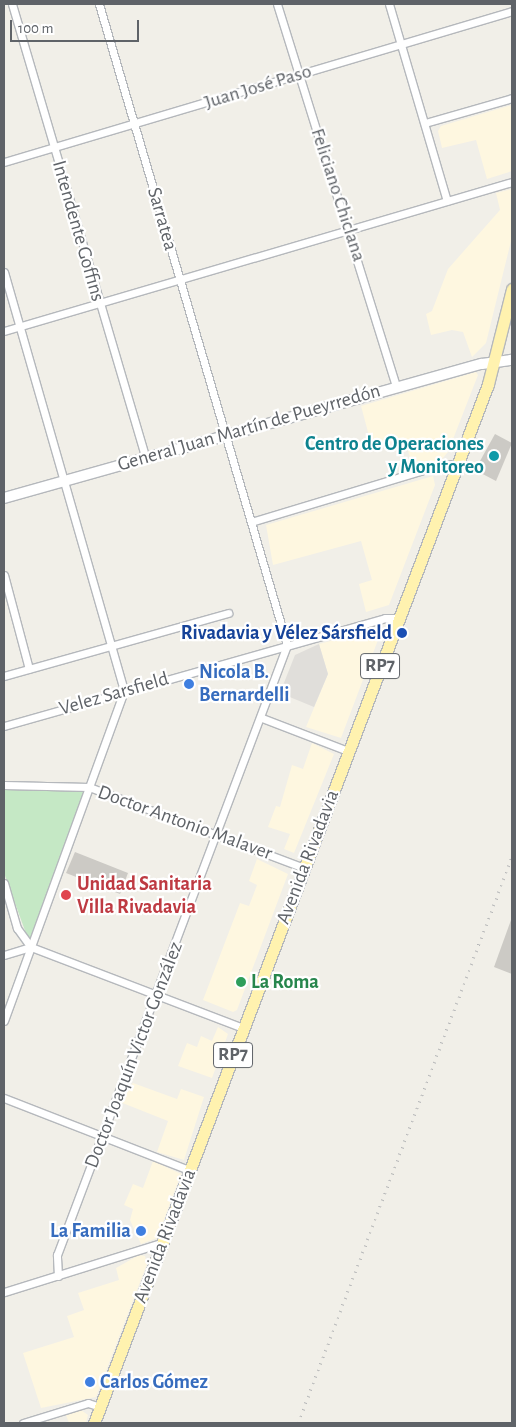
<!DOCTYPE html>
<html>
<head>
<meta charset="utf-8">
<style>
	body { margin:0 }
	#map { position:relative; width:516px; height:1427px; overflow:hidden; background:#f1efe8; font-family:"Alegreya Sans",sans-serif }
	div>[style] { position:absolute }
	.commercial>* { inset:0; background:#fef7e0 }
	.industrial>* { inset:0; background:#e0deda }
	.green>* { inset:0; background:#c5e8c5 }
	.building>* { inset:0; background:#cccac5 }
	.roads { filter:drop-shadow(1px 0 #b5b8bc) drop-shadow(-1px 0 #b5b8bc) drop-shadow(0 1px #b5b8bc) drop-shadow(0 -1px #b5b8bc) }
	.street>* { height:7px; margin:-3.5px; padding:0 3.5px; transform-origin:3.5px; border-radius:3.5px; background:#fff }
	.secondary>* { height:10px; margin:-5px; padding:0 5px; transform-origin:5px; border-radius:5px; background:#fff }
	.primary>* { height:11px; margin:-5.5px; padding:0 5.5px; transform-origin:5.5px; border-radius:5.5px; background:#fff2af }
	.rail>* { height:2.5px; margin-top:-1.25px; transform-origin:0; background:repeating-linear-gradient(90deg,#b6b7b8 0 1px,transparent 0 7px) }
	.dots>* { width:14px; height:14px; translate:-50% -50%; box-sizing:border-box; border:2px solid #fff; border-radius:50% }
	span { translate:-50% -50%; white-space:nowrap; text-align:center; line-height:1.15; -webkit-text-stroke:4.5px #fff; paint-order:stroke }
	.shield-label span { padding:1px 4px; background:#fff; border:1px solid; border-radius:4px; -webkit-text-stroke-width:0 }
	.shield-label { font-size:19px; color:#5f6368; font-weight:700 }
	.street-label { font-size:20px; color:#5f6368 }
	.culture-label { font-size:20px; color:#0d838f; font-weight:700 }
	.right { translate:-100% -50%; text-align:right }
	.transit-label { font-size:20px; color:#164399; font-weight:700 }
	.shop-label { font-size:20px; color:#366cbe; font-weight:700 }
	.left { translate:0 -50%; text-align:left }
	.health-label { font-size:20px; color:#be3a42; font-weight:700 }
	.leisure-label { font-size:20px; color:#27864d; font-weight:700 }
	.frame { position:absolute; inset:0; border:5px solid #5f6368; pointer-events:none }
	.scale { position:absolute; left:10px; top:20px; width:129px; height:22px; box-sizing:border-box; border:2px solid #5f6368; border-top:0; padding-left:6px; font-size:15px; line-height:18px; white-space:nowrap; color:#5f6368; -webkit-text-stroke:4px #fff; paint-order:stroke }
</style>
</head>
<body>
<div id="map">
	<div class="commercial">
		<div style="clip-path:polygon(512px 105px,512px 171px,487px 179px,476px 140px,442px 148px,438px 131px,441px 126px)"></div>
		<div style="clip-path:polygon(512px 189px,512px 237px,486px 343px,472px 357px,463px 332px,452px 330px,431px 335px,426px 314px,432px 311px,448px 269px,500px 210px,496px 193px)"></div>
		<div style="clip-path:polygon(476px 372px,478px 375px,448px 452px,442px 459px,413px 467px,404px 438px,372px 447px,361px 406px)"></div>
		<div style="clip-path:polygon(433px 476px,435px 485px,389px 605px,366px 612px,359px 584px,372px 580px,361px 541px,273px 565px,266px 525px)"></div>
		<div style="clip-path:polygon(376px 629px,381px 632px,341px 738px,306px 727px,328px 674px,319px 644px)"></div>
		<div style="clip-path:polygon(312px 743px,334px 754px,294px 853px,284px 849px,290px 834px,268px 827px,276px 806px,280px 807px,292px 765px,303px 769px)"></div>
		<div style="clip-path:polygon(257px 859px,288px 874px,237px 1010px,233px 1012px,203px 1000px,240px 903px,249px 906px,257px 885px,249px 881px)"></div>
		<div style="clip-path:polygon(218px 1027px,228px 1034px,212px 1078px,178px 1066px,187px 1043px,197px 1047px,201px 1036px,212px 1041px)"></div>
		<div style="clip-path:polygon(133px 1083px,177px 1099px,181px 1089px,204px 1097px,184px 1160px,157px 1152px,168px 1121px,120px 1102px)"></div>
		<div style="clip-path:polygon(153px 1161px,181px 1174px,157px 1238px,141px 1244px,130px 1220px,133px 1209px,124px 1205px,133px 1184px,143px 1188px)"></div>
		<div style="clip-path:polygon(139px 1255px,145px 1256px,147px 1264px,96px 1397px,41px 1408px,23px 1353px,74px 1337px,67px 1316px,84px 1310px,78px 1293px,119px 1280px,116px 1268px)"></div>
		<div style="clip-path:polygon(81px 1410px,88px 1415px,86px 1423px,69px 1423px,66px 1415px)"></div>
	</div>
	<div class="industrial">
		<div style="clip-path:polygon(319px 644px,328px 674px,314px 707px,280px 693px,295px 655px)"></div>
	</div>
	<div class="green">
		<div style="clip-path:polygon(4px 785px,89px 787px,31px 947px,4px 873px)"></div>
	</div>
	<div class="building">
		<div style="clip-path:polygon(495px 434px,512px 443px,496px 481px,475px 470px)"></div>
		<div style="clip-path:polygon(75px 852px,128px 873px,120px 894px,66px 873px)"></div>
		<div style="clip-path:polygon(511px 920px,512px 920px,512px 974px,494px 967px)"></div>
	</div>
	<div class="roads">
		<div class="street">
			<div style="left:12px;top:4px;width:473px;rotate:73.6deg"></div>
			<div style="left:277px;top:4px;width:401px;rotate:72.7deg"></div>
			<div style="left:389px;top:4px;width:205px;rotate:73.6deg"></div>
			<div style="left:425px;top:123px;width:91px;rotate:-16deg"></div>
			<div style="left:4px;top:162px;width:530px;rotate:-16.55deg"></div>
			<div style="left:4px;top:272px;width:436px;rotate:74deg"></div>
			<div style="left:124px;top:691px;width:351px;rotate:110deg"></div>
			<div style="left:4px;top:331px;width:529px;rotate:-16.35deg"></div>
			<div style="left:251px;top:522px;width:197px;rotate:-16.8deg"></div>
			<div style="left:440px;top:465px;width:18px;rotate:-3deg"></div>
			<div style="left:4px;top:575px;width:97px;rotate:75.1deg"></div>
			<div style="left:4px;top:676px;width:233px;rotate:-15.7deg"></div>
			<div style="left:262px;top:718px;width:92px;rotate:21deg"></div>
			<div style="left:4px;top:726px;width:396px;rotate:-15.8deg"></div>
			<div style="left:385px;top:618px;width:13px"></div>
			<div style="left:4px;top:785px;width:85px;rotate:1.3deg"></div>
			<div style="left:89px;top:787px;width:230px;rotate:20.6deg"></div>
			<div style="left:4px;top:883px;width:47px;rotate:73.9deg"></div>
			<div style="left:17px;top:928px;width:24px;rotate:54deg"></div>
			<div style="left:4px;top:955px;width:28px;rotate:-17deg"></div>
			<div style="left:31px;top:947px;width:227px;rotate:20.9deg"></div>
			<div style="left:4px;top:1098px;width:199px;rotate:21.3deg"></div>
			<div style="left:58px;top:1276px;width:21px;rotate:-93deg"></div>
			<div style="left:57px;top:1255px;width:652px;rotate:-69.34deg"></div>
			<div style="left:287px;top:645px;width:668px;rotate:-106.35deg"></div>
			<div style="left:4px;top:1292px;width:164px;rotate:-17.3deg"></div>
			<div style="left:23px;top:1423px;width:68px;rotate:-17.1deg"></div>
			<div style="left:88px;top:1403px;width:13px;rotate:18deg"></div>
		</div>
		<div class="secondary">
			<div style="left:4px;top:498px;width:496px;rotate:-15.7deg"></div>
			<div style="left:482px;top:364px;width:30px;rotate:-8deg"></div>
		</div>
		<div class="primary">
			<div style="left:94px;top:1423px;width:1111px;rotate:-69.23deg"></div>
			<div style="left:488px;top:384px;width:98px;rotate:-75.8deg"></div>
		</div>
	</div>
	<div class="rail">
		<div style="left:298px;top:1423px;width:606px;rotate:-69.32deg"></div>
	</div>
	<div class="dots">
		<div style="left:494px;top:456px;background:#0f9aa8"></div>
		<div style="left:402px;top:633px;background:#1a4fb4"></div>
		<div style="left:189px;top:684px;background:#3f7fe0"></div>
		<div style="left:66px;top:895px;background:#e0444e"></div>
		<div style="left:241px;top:982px;background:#2e9e5b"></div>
		<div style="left:141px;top:1231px;background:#3f7fe0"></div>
		<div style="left:90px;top:1382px;background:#3f7fe0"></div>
	</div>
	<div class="shield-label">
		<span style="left:380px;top:666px">RP7</span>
		<span style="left:233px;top:1055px">RP7</span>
	</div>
	<div class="street-label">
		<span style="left:258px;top:87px;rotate:-17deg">Juan José Paso</span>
		<span style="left:338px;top:195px;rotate:72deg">Feliciano Chiclana</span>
		<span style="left:162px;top:219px;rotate:74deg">Sarratea</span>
		<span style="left:78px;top:231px;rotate:74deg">Intendente Goffins</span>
		<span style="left:249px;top:428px;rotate:-16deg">General Juan Martín de Pueyrredón</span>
		<span style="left:114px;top:694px;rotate:-16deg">Velez Sarsfield</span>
		<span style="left:185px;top:823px;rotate:20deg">Doctor Antonio Malaver</span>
		<span style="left:308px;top:857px;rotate:-69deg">Avenida Rivadavia</span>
		<span style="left:134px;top:1055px;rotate:-69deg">Doctor Joaquín Victor González</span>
		<span style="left:165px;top:1236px;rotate:-69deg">Avenida Rivadavia</span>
	</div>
	<div class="culture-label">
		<span class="right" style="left:484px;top:456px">Centro de Operaciones<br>y Monitoreo</span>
	</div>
	<div class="transit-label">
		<span class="right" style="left:392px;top:633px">Rivadavia y Vélez Sársfield</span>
	</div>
	<div class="shop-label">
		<span class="left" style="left:199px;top:684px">Nicola B.<br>Bernardelli</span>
		<span class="right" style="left:131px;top:1231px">La Familia</span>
		<span class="left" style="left:100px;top:1382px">Carlos Gómez</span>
	</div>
	<div class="health-label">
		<span class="left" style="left:77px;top:896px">Unidad Sanitaria<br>Villa Rivadavia</span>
	</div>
	<div class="leisure-label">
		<span class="left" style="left:251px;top:982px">La Roma</span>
	</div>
	<div class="frame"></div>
	<div class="scale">100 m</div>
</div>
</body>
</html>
